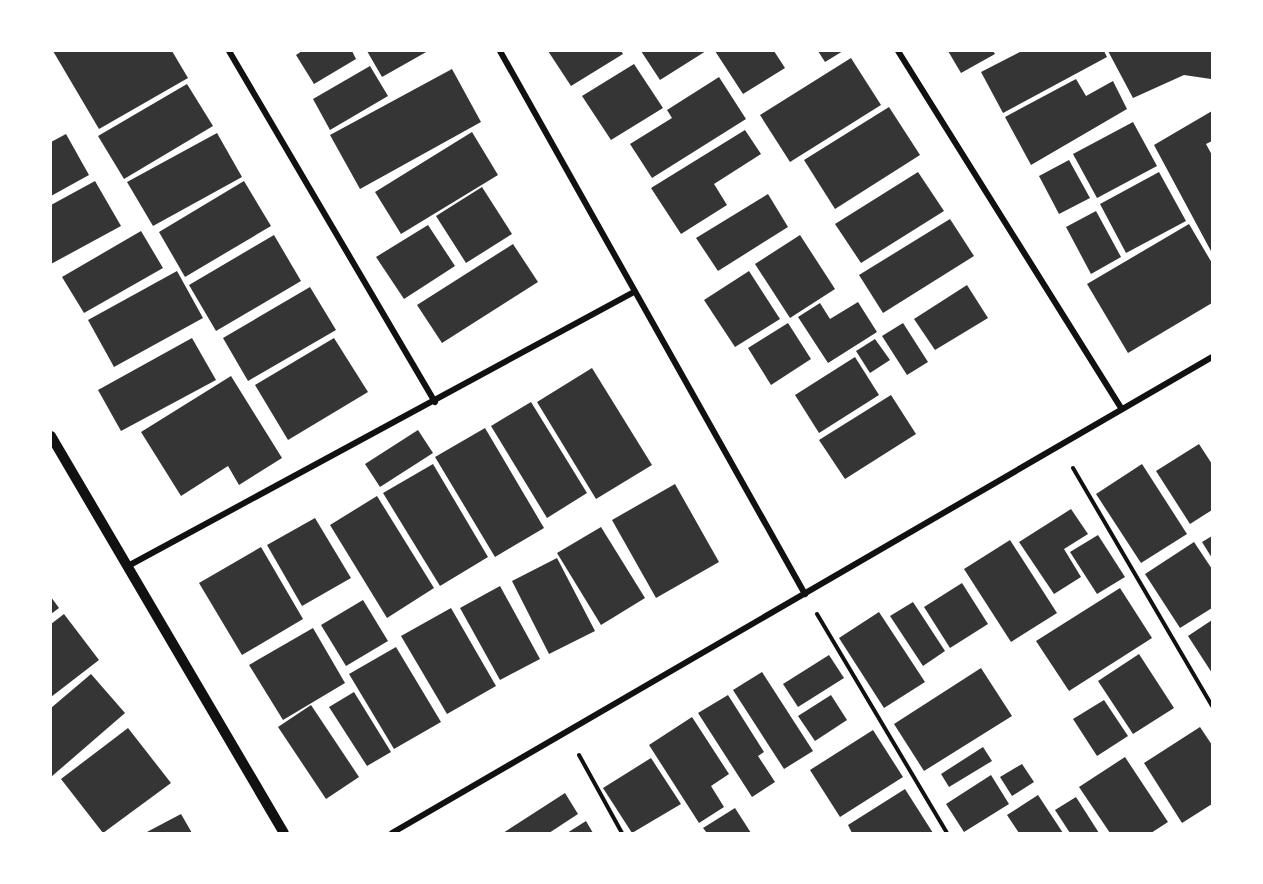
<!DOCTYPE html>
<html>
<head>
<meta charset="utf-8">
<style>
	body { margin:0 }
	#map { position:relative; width:1263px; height:884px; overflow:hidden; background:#fff; font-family:Raleway,sans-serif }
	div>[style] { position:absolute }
	.building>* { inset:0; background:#353535 }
	.path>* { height:4px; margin:-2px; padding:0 2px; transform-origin:2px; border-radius:2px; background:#111 }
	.minor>* { height:6px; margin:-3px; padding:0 3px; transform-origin:3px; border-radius:3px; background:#111 }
	.tertiary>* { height:10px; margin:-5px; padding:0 5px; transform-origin:5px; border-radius:5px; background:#111 }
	span { translate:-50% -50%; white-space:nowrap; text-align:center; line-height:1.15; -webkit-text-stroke:6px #fff; paint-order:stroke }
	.frame { position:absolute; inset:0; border:52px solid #fff; pointer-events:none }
</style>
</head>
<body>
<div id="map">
	<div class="building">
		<div style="clip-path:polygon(53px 51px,172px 51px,188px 78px,99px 129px)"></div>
		<div style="clip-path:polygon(302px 51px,352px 51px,356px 59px,314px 84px,296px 55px)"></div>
		<div style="clip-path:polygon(367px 51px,428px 51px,382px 77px)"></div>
		<div style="clip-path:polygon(548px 51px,621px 51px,623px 54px,571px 86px)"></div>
		<div style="clip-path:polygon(641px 51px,706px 51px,660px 80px)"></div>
		<div style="clip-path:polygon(715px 51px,774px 51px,785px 68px,743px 94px)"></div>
		<div style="clip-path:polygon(818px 51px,843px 51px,825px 62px)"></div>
		<div style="clip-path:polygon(948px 51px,993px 51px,995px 54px,961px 73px)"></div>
		<div style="clip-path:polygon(1022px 51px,1104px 51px,1107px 57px,1003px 113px,981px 72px)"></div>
		<div style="clip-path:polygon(1108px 51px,1212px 51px,1211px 79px,1184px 75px,1133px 98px)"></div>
		<div style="clip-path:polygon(851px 58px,881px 105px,790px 162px,760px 115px)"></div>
		<div style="clip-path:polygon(634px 64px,663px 108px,611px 140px,582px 96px)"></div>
		<div style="clip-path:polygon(370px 66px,388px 96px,330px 130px,313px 99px)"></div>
		<div style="clip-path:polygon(452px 69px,481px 122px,360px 189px,330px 135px)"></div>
		<div style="clip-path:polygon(719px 77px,746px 119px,652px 178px,630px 144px,672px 118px,667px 110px)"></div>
		<div style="clip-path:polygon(1076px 79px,1086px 96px,1113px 81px,1127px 109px,1031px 165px,1005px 117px)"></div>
		<div style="clip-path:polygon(187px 84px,213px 126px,124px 179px,98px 136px)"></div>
		<div style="clip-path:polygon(889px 107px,920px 155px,835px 209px,804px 160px)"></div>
		<div style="clip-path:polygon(1212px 111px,1212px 141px,1206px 144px,1212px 155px,1212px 253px,1154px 145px)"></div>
		<div style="clip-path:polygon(1133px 122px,1157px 166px,1097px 198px,1073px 154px)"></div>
		<div style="clip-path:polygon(745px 130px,761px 154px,714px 184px,727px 205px,681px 234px,651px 188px)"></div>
		<div style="clip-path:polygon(472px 132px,498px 175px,401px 234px,375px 192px)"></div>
		<div style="clip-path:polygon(217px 133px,242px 177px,153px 226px,127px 182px)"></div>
		<div style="clip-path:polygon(66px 134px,89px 175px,51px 196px,51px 142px)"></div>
		<div style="clip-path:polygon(1069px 160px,1090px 198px,1059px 214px,1039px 176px)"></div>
		<div style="clip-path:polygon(918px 172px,944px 211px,861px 263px,835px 224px)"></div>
		<div style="clip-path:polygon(1159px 172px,1186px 221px,1126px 253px,1100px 204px)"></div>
		<div style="clip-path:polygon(95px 181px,121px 226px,51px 264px,51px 205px)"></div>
		<div style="clip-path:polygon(244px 181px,271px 226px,185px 277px,159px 232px)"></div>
		<div style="clip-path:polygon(482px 187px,512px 234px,466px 263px,436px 216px)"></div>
		<div style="clip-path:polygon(768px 194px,788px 227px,718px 271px,696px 238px)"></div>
		<div style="clip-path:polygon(1096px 211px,1121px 257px,1091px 274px,1066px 227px)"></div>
		<div style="clip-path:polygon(950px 219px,974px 256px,883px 313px,859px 275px)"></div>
		<div style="clip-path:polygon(1189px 224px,1212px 263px,1212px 303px,1128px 353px,1087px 284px)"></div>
		<div style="clip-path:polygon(428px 225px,455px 266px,404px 299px,376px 257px)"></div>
		<div style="clip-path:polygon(141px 231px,163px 268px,84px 313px,62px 277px)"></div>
		<div style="clip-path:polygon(274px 235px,301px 281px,216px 331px,189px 285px)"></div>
		<div style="clip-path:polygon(800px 235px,835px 289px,790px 318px,755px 264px)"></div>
		<div style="clip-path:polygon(513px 244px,538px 282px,442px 343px,417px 305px)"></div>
		<div style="clip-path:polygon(177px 271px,203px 318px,114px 367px,88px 320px)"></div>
		<div style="clip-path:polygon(749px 271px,780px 319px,735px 347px,704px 300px)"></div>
		<div style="clip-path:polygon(967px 285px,988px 318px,935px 350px,914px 319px)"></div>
		<div style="clip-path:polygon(310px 287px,336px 330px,248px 381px,223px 338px)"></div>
		<div style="clip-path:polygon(858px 302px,877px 332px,828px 363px,798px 317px,820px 303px,830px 319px)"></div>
		<div style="clip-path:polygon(788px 323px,811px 359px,771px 385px,748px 348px)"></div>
		<div style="clip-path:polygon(903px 323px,928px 362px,907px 375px,882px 336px)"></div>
		<div style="clip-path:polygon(192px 338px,216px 380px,121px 431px,98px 390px)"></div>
		<div style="clip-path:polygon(334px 338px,368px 392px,288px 440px,255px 385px)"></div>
		<div style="clip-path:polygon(875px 339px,890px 360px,870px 373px,856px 351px)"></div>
		<div style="clip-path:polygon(855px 357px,879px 395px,819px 433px,795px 395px)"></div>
		<div style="clip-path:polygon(592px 368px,652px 465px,596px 499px,537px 402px)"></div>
		<div style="clip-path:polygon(231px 376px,282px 458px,239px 485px,228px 466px,181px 496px,141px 432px)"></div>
		<div style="clip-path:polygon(891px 395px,916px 434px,845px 479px,819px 440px)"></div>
		<div style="clip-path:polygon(531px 402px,587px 493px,547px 518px,491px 426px)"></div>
		<div style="clip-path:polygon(485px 428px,544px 528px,495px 557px,435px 457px)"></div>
		<div style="clip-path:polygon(418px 430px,433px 453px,380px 487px,365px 464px)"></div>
		<div style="clip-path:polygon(1199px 444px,1212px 464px,1212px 510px,1190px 524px,1156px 471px)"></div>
		<div style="clip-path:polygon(433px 464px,488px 557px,440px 586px,383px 493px)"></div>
		<div style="clip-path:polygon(1142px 464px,1187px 534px,1141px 563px,1096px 494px)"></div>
		<div style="clip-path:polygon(675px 484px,719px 562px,656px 598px,612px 520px)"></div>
		<div style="clip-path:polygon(377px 496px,434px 588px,387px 618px,330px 525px)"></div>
		<div style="clip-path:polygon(1071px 509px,1088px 534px,1064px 549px,1081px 577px,1054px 594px,1019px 542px)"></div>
		<div style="clip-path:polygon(315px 518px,351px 578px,302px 606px,267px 545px)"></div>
		<div style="clip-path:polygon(601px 527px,645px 598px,601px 625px,557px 553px)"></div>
		<div style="clip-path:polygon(1098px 535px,1125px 577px,1097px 594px,1070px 552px)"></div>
		<div style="clip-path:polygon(1212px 536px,1212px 558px,1202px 542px)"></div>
		<div style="clip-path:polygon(1010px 540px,1057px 613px,1011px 642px,964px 569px)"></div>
		<div style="clip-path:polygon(1194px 542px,1212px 569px,1212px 608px,1180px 628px,1145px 574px)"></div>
		<div style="clip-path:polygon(261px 547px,303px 619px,242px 655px,199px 583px)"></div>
		<div style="clip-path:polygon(557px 558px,595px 631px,549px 654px,512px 581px)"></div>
		<div style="clip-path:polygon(962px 583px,988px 624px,950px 648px,924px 607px)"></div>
		<div style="clip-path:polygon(500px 586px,540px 659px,500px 680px,460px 608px)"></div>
		<div style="clip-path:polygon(1120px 588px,1152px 638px,1069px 691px,1036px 641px)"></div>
		<div style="clip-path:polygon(51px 597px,59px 608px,51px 614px)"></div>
		<div style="clip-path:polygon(363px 600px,388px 641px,346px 666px,321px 625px)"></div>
		<div style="clip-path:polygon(913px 602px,945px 651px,923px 666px,890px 616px)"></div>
		<div style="clip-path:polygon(451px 608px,496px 686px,447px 714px,401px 636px)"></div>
		<div style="clip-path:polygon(879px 612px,925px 682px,884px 708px,839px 638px)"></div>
		<div style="clip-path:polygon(64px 614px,99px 660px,51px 697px,51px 624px)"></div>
		<div style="clip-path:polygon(1212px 620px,1212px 673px,1188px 636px)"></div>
		<div style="clip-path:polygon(313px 628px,345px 683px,283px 720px,249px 665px)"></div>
		<div style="clip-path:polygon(396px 647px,441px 722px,394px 749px,349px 674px)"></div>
		<div style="clip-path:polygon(1139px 654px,1174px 708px,1133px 734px,1098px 681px)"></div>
		<div style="clip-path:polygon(829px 655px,844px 678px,798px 707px,783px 684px)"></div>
		<div style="clip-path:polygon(981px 668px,1012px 716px,924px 771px,894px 724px)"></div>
		<div style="clip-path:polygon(762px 672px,813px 751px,784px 769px,733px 690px)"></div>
		<div style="clip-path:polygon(91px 674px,125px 713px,51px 777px,51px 708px)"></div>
		<div style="clip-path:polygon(354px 692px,391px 752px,367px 766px,329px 707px)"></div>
		<div style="clip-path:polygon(728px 695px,764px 752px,758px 756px,775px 782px,752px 797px,698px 713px)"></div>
		<div style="clip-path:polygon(831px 695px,847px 720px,815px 741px,798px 716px)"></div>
		<div style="clip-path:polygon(1104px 700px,1128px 736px,1097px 756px,1073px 719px)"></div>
		<div style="clip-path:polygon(311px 705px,359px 777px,326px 799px,278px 727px)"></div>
		<div style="clip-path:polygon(692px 717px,729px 774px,711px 786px,724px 807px,699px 823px,649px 745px)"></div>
		<div style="clip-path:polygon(1200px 727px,1212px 745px,1212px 804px,1182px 823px,1144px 763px)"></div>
		<div style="clip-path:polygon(128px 728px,171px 783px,103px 833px,61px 779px)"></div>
		<div style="clip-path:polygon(873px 730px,903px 777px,840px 817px,810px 770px)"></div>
		<div style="clip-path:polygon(983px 747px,992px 761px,949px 787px,941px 774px)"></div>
		<div style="clip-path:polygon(1125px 757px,1168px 822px,1151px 833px,1110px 833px,1079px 787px)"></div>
		<div style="clip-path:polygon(651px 758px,681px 804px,632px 833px,603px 788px)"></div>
		<div style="clip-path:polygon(1022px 764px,1034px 782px,1012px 796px,1000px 777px)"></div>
		<div style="clip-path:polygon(991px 775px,1009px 804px,964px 832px,946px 804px)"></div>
		<div style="clip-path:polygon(905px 789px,933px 833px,852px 833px,848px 825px)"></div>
		<div style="clip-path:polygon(565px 793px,578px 814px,549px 833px,503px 833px)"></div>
		<div style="clip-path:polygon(1038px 795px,1063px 833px,1019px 833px,1007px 815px)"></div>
		<div style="clip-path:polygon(1076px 797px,1099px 833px,1070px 833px,1055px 810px)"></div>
		<div style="clip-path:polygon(735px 808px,751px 833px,707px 833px,703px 828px)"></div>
		<div style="clip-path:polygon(181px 814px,192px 833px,145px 833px)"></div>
		<div style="clip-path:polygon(586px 821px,593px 833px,567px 833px)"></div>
	</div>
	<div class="path">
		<div style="left:1073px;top:468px;width:276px;rotate:59.7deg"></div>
		<div style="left:817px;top:614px;width:255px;rotate:59.3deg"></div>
		<div style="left:579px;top:755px;width:89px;rotate:61.1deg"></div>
	</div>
	<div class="minor">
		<div style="left:229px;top:51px;width:407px;rotate:59.6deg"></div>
		<div style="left:500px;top:51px;width:623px;rotate:60.68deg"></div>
		<div style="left:898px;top:51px;width:422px;rotate:58deg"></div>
		<div style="left:128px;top:566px;width:573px;rotate:-28.44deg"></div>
		<div style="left:392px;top:833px;width:948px;rotate:-30.13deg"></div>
	</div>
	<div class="tertiary">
		<div style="left:51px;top:436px;width:460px;rotate:59.6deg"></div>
	</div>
	<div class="frame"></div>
</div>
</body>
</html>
